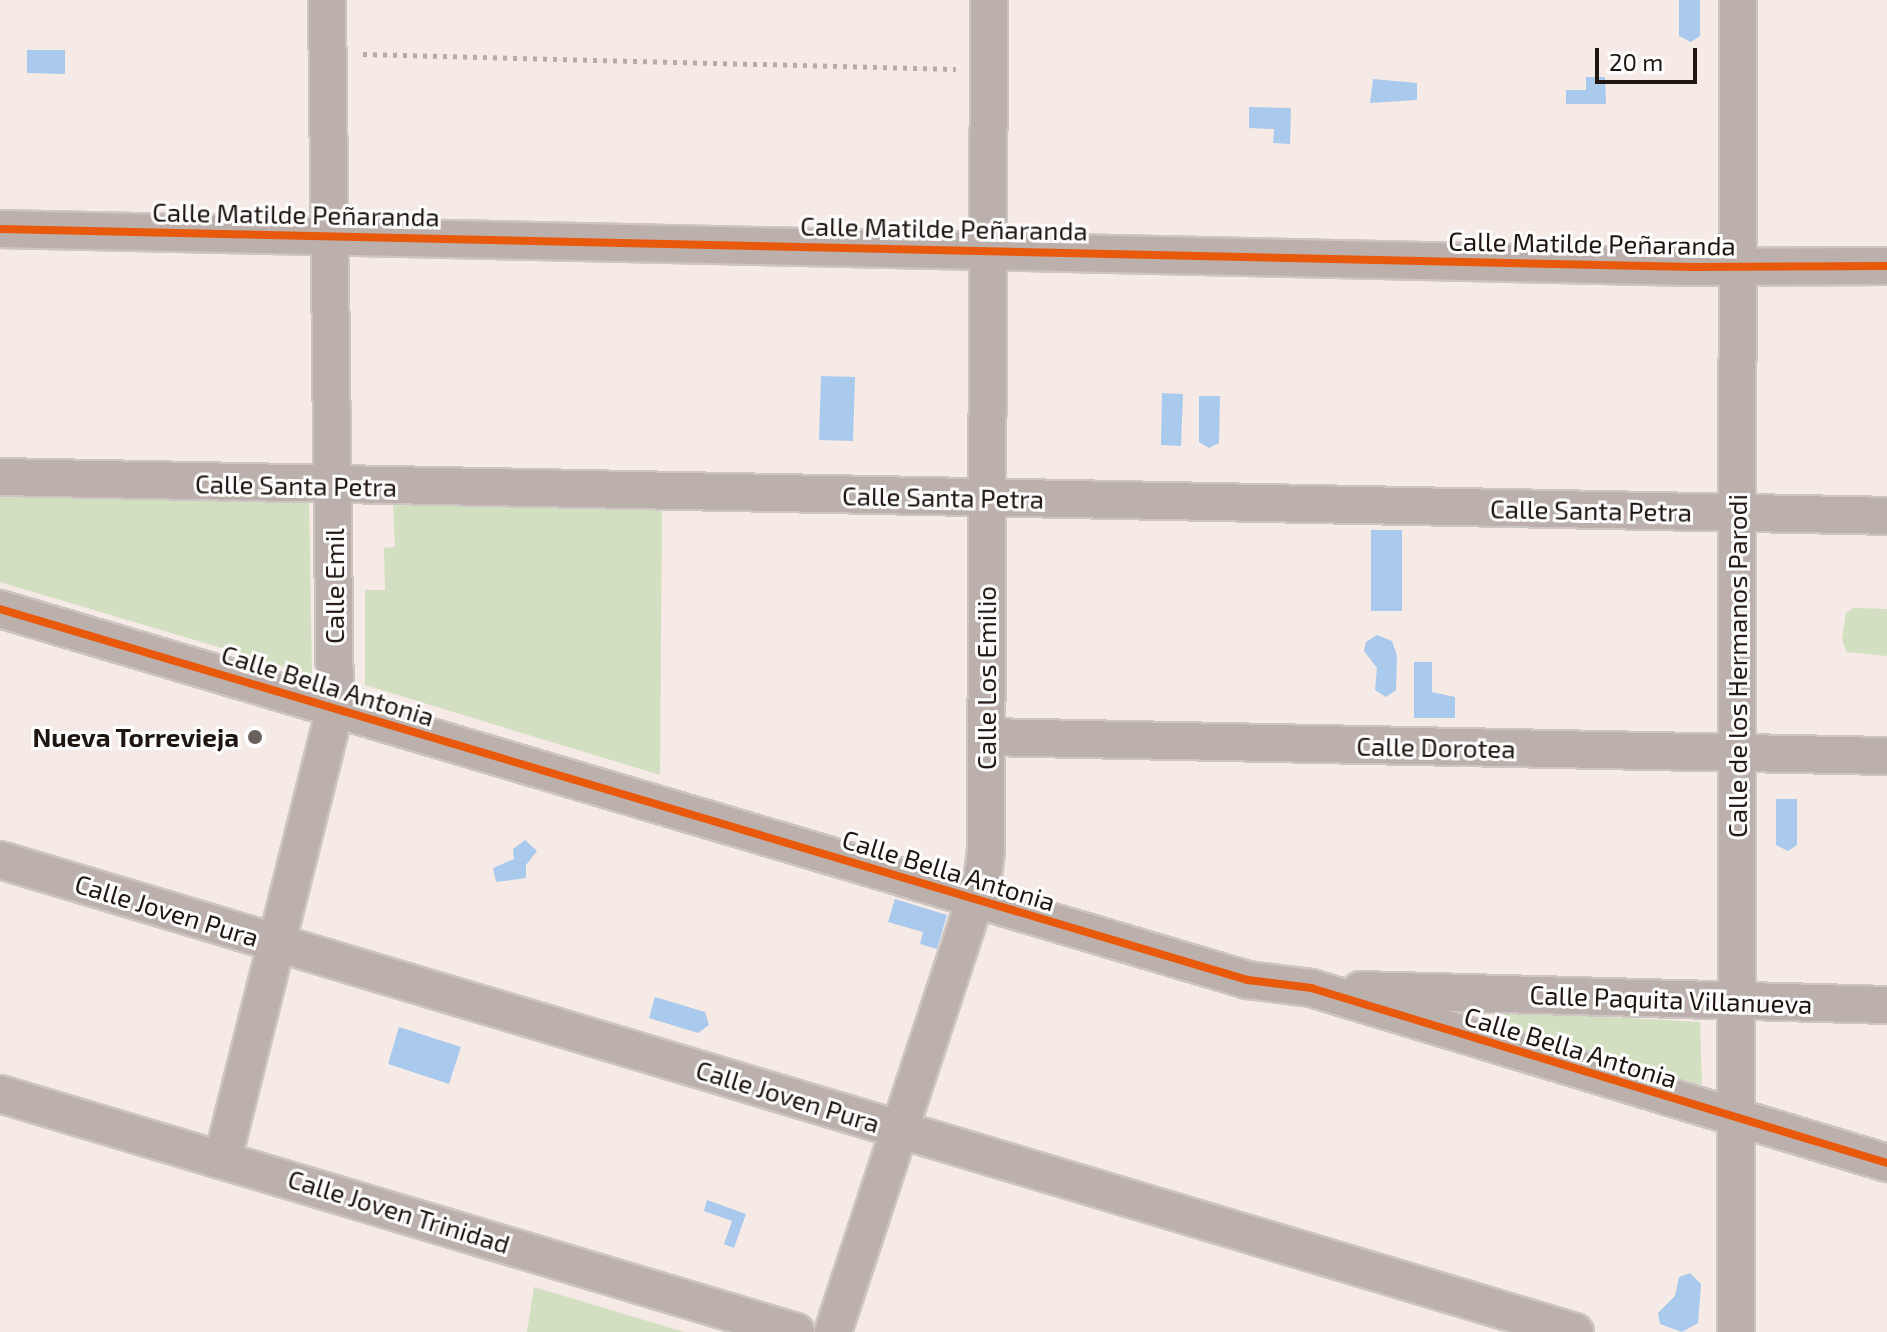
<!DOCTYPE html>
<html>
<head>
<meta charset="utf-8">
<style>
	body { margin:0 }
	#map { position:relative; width:1887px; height:1332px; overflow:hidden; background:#f5eae5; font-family:"Exo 2",sans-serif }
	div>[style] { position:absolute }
	.green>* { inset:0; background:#d2dfc1 }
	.water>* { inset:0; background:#a9caed }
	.path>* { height:5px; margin-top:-2.5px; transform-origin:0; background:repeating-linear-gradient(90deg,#b5aca9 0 4px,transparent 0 10px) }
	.roads { filter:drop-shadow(2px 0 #cdc5c1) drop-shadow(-2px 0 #cdc5c1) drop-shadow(0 2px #cdc5c1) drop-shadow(0 -2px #cdc5c1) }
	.minor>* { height:36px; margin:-18px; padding:0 18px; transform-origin:18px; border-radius:18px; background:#bbb0ac }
	.cycleway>* { height:8px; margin:-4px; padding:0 4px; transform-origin:4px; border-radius:4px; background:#e8590c }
	.dots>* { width:22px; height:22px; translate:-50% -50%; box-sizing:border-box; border:4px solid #fff; border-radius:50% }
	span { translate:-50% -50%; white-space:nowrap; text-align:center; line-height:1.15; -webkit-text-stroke:6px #fff; paint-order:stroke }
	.street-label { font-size:26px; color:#1f1612 }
	.poi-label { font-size:26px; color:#1f1612; font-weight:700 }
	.right { translate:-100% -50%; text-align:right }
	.scale { position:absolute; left:1595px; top:48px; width:102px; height:36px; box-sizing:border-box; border:4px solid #1f1612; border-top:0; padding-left:10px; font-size:24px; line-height:28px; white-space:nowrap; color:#1f1612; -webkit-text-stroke:6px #fff; paint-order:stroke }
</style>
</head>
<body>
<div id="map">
	<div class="green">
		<div style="clip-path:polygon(0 493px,309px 499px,312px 675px,0 582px)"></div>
		<div style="clip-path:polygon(393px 501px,662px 510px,660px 775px,365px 685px,365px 590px,385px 590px,384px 548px,395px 547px)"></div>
		<div style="clip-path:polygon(1887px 609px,1887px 656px,1847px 652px,1842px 640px,1846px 613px,1853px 608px)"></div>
		<div style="clip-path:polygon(1502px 1011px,1700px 1022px,1702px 1085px,1500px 1027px,1494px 1018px)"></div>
		<div style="clip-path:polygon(534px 1287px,684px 1332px,527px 1332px)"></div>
	</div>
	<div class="water">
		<div style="clip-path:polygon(1679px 0,1700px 0,1700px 36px,1691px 42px,1679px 36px)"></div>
		<div style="clip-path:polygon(27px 50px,65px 50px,65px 74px,27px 73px)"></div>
		<div style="clip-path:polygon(1586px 77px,1605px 77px,1606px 104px,1566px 104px,1566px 90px,1586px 90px)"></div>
		<div style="clip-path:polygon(1373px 79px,1417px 83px,1417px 100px,1370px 103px)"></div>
		<div style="clip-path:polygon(1249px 107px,1291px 108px,1290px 144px,1273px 143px,1274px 129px,1249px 128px)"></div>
		<div style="clip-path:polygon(821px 376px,855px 377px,853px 441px,819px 440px)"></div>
		<div style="clip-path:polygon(1162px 393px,1183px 394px,1181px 446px,1161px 445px)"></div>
		<div style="clip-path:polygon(1199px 396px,1220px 396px,1219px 443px,1209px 448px,1199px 442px)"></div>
		<div style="clip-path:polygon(1371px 530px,1402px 530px,1402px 611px,1371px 611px)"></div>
		<div style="clip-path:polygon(1377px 635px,1392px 641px,1397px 656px,1396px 690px,1386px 697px,1375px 690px,1377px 668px,1364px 651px,1366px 642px)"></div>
		<div style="clip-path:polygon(1414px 662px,1432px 662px,1432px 692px,1455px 697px,1455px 718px,1414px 718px)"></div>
		<div style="clip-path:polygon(1776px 799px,1797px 799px,1797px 845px,1788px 851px,1776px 845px)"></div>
		<div style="clip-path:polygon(525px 840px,537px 851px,526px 865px,526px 878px,496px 882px,493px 868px,514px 859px,513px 849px)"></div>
		<div style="clip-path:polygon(895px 899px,947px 915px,937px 949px,920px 944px,923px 932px,888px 922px)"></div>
		<div style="clip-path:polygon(655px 997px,705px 1012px,709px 1025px,698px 1033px,649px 1018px)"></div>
		<div style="clip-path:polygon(399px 1027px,461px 1047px,449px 1084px,388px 1064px)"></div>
		<div style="clip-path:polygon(707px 1200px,746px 1214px,734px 1248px,724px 1244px,732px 1221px,704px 1211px)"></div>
		<div style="clip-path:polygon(1690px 1273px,1701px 1284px,1698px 1323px,1682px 1332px,1660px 1324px,1658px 1313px,1675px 1296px,1679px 1277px)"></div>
	</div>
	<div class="path">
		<div style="left:363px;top:54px;width:593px;rotate:1.45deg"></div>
	</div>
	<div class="roads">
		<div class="minor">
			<div style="left:0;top:229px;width:1693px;rotate:1.29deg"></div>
			<div style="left:1693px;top:267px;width:194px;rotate:-0.3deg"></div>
			<div style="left:0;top:477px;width:1887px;rotate:1.18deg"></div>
			<div style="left:0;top:609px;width:1302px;rotate:16.56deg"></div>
			<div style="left:1248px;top:980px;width:64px;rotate:7.2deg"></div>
			<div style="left:1311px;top:988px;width:602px;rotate:16.9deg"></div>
			<div style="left:986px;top:737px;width:901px;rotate:1.21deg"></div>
			<div style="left:0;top:860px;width:1644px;rotate:16.68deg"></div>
			<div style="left:1361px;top:990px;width:526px;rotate:1.63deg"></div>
			<div style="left:0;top:1094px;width:831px;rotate:16.65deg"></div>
			<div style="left:223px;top:1158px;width:464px;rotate:-76deg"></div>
			<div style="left:335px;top:708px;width:708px;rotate:-90.65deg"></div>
			<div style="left:833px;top:1332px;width:481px;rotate:-71.8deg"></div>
			<div style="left:983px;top:875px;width:25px;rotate:-83deg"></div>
			<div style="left:986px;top:850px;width:850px;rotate:-89.8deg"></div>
			<div style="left:1736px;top:1332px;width:1332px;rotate:-89.91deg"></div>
		</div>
	</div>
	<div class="cycleway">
		<div style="left:0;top:229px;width:1693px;rotate:1.29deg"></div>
		<div style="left:1693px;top:267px;width:194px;rotate:-0.3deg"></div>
		<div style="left:0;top:609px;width:1302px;rotate:16.56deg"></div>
		<div style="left:1248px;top:980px;width:64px;rotate:7.2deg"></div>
		<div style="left:1311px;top:988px;width:602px;rotate:16.9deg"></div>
	</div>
	<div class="dots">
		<div style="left:255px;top:737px;background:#6a605c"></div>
	</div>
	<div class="street-label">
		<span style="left:296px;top:214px;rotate:1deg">Calle Matilde Peñaranda</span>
		<span style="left:944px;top:228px;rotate:1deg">Calle Matilde Peñaranda</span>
		<span style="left:1592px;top:243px;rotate:1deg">Calle Matilde Peñaranda</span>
		<span style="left:296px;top:485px;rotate:1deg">Calle Santa Petra</span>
		<span style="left:943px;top:497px;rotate:1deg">Calle Santa Petra</span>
		<span style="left:1591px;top:510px;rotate:1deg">Calle Santa Petra</span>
		<span style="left:334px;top:586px;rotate:-90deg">Calle Emil</span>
		<span style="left:1737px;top:666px;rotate:-90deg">Calle de los Hermanos Parodi</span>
		<span style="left:986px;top:678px;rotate:-90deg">Calle Los Emilio</span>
		<span style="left:328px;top:685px;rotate:17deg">Calle Bella Antonia</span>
		<span style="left:1436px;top:747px;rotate:1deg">Calle Dorotea</span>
		<span style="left:949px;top:870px;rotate:17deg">Calle Bella Antonia</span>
		<span style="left:167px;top:910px;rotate:17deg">Calle Joven Pura</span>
		<span style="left:1671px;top:999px;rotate:2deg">Calle Paquita Villanueva</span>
		<span style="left:1571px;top:1047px;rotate:17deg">Calle Bella Antonia</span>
		<span style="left:788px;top:1096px;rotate:17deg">Calle Joven Pura</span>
		<span style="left:399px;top:1211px;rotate:17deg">Calle Joven Trinidad</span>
	</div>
	<div class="poi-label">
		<span class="right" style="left:239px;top:737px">Nueva Torrevieja</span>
	</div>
	<div class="scale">20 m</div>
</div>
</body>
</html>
